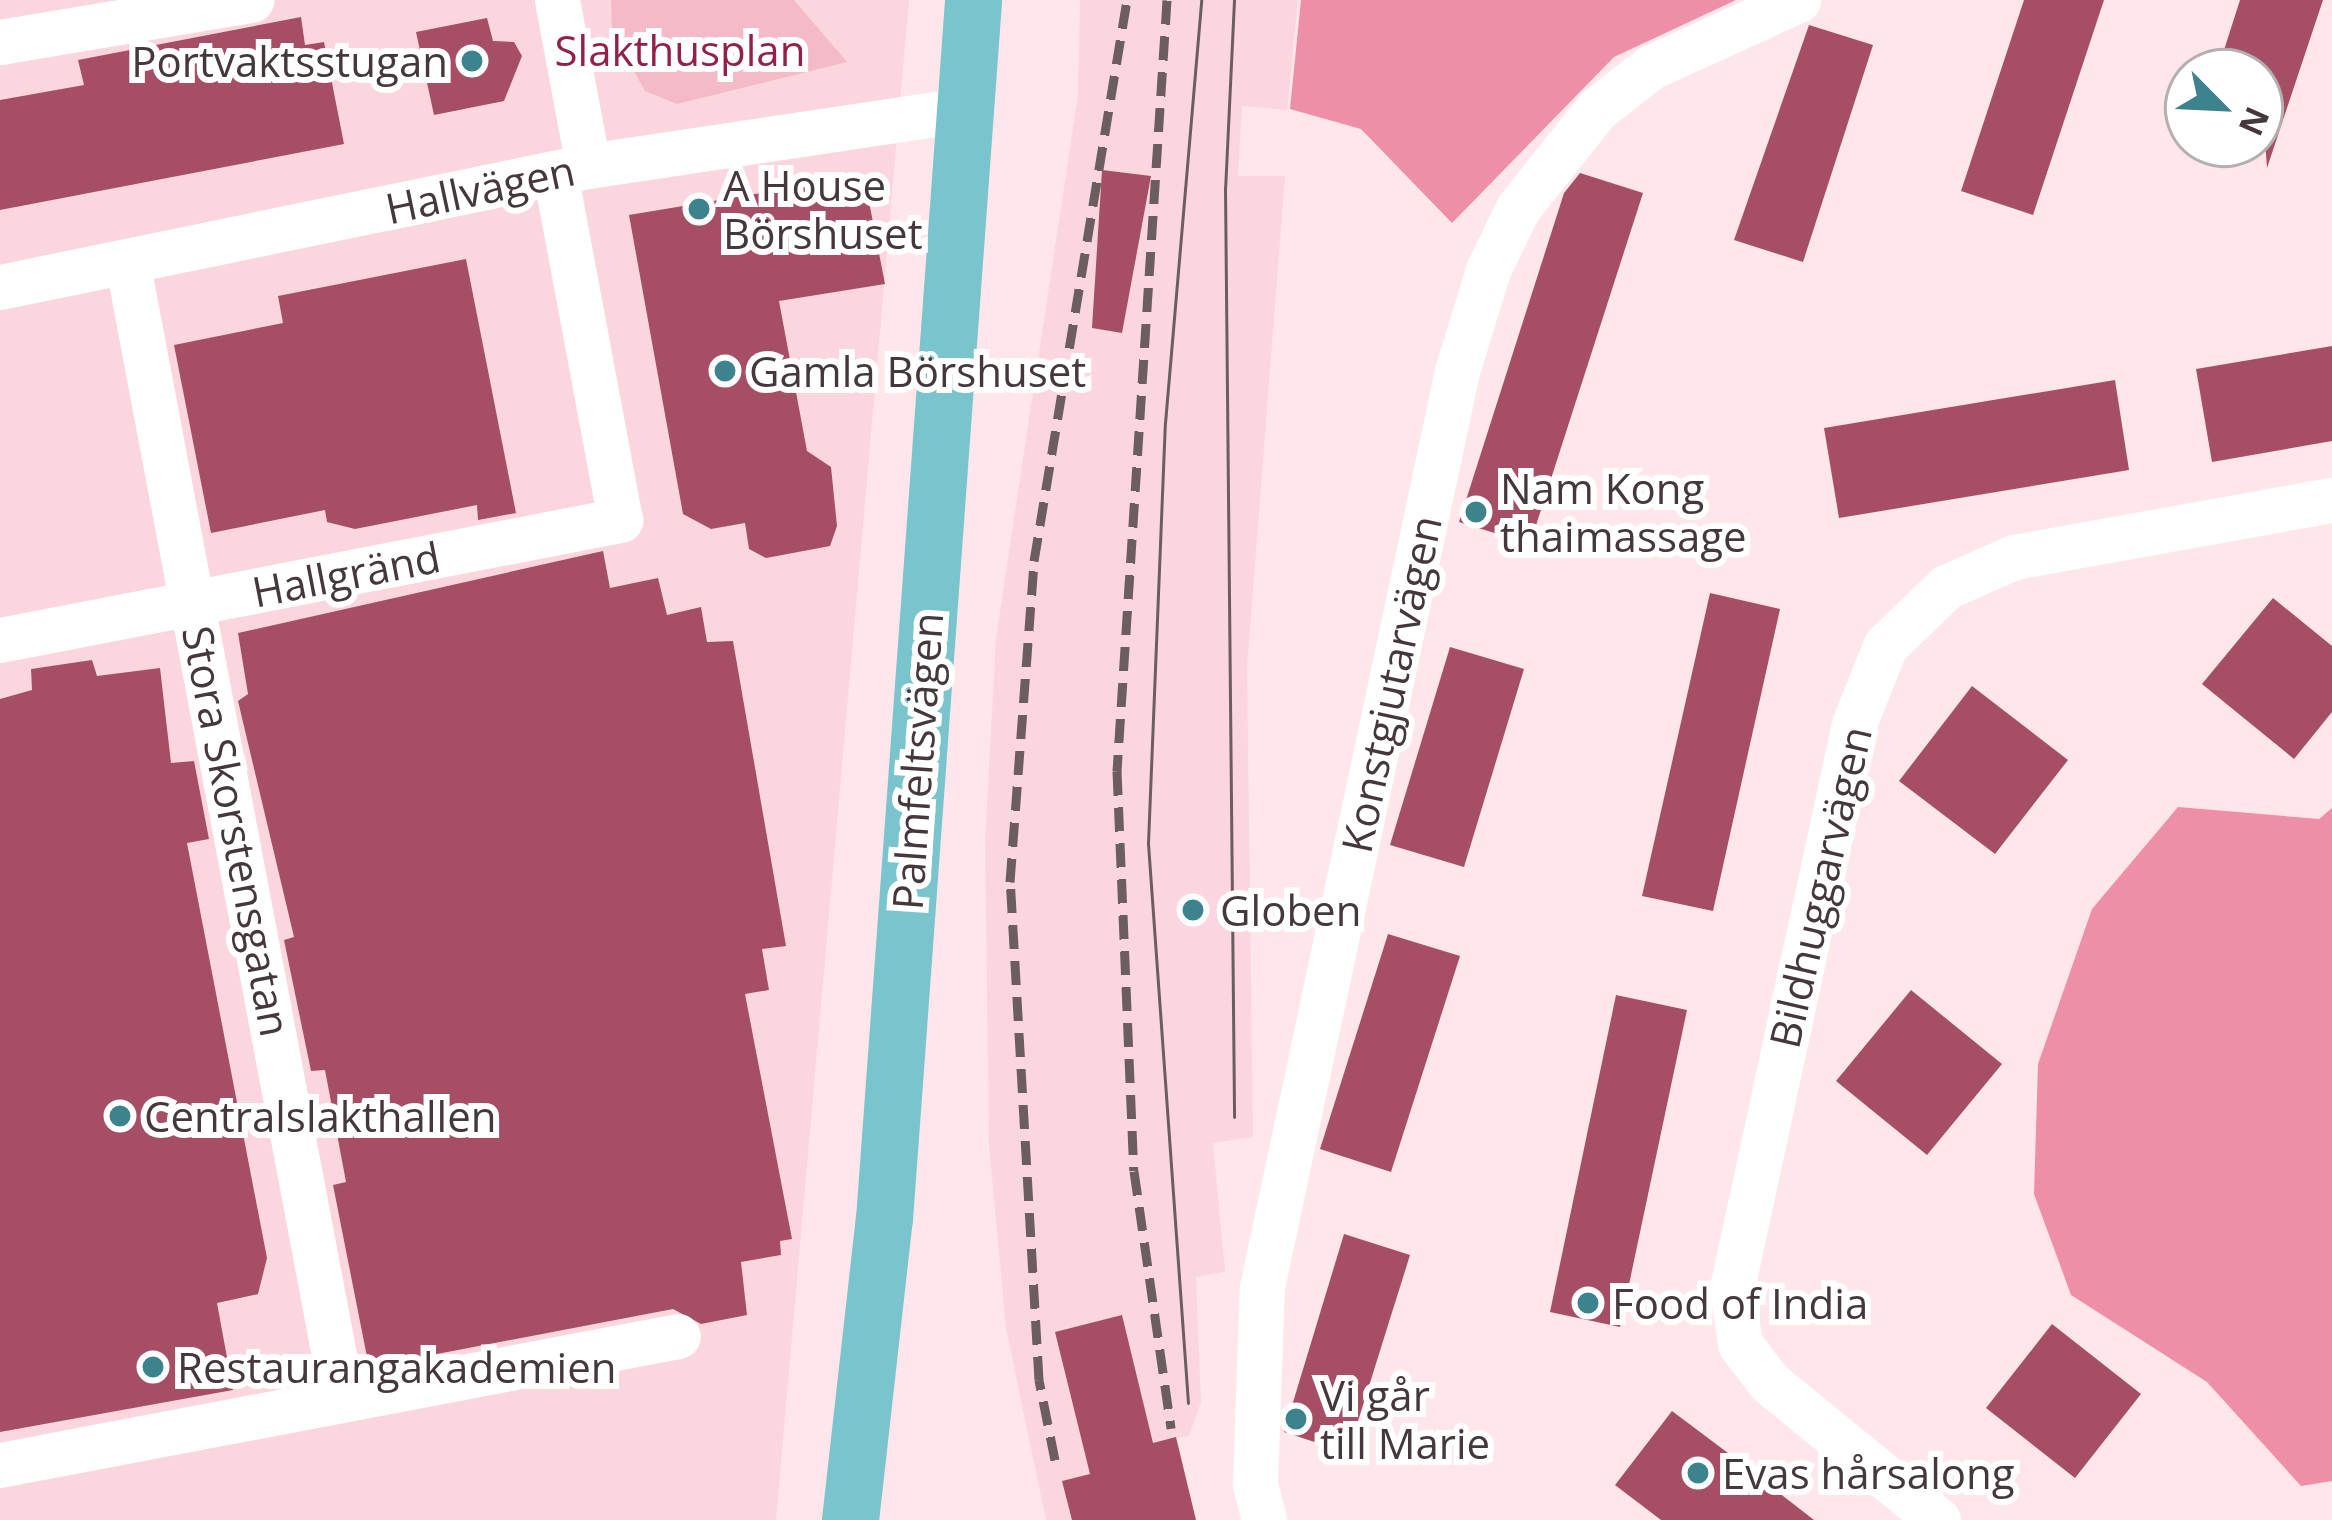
<!DOCTYPE html>
<html>
<head>
<meta charset="utf-8">
<style>
	body { margin:0 }
	#map { position:relative; width:2332px; height:1520px; overflow:hidden; background:#fee6eb; font-family:"Open Sans",sans-serif }
	div>[style] { position:absolute }
	.built>* { inset:0; background:#fcd6de }
	.green>* { inset:0; background:#f5bac7 }
	.forest>* { inset:0; background:#ef8fa7 }
	.building>* { inset:0; background:#a74e67 }
	.minor>* { height:45px; margin:-22.5px; padding:0 22.5px; transform-origin:22.5px; border-radius:22.5px; background:#fff }
	.major>* { height:57px; margin:-28.5px; padding:0 28.5px; transform-origin:28.5px; border-radius:28.5px; background:#7ac4ce }
	.tram>* { height:3px; margin:-1.5px; padding:0 1.5px; transform-origin:1.5px; border-radius:1.5px; background:#6c5d60 }
	.rail>* { height:9px; margin-top:-4.5px; transform-origin:0; background:repeating-linear-gradient(90deg,#6c5d60 0 24px,transparent 0 36px) }
	.dots>* { width:33px; height:33px; translate:-50% -50%; box-sizing:border-box; border:6px solid #fff; border-radius:50% }
	span { translate:-50% -50%; white-space:nowrap; text-align:center; line-height:1.15; -webkit-text-stroke:12px #fff; paint-order:stroke }
	.park-label { font-size:42px; color:#912149 }
	.poi-label { font-size:42px; color:#44383a }
	.right { translate:-100% -50%; text-align:right }
	.left { translate:0 -50%; text-align:left }
	.street-label { font-size:42px; color:#44383a }
	.north { position:absolute; left:2164px; top:48px; width:120px; height:120px; box-sizing:border-box; background:#fff; border:3px solid #b4afb0; border-radius:50%; rotate:114deg; font-size:33px; font-weight:700; line-height:48px; text-align:center; color:#44383a }
	.north::after { content:''; display:block; margin:auto; width:42px; height:54px; background:#3d838e; clip-path:polygon(50% 0,100% 100%,50% 72%,0 100%) }
</style>
</head>
<body>
<div id="map">
	<div class="built">
		<div style="clip-path:polygon(0 0,909px 0,776px 1520px,0 1520px)"></div>
		<div style="clip-path:polygon(1080px 0,1298px 0,1287px 110px,1242px 106px,1238px 176px,1285px 176px,1247px 668px,1253px 1137px,1213px 1143px,1225px 1272px,1196px 1277px,1201px 1402px,1189px 1436px,1162px 1441px,1190px 1520px,1046px 1520px,1006px 1328px,989px 1146px,985px 842px,996px 638px,1078px 95px)"></div>
	</div>
	<div class="green">
		<div style="clip-path:polygon(611px 0,794px 0,847px 62px,677px 104px,645px 91px,612px 32px)"></div>
	</div>
	<div class="forest">
		<div style="clip-path:polygon(1301px 0,1736px 0,1614px 57px,1452px 223px,1361px 129px,1290px 109px)"></div>
		<div style="clip-path:polygon(2178px 807px,2319px 819px,2332px 808px,2332px 1481px,2301px 1486px,2207px 1382px,2071px 1295px,2034px 1194px,2038px 1064px,2092px 909px)"></div>
	</div>
	<div class="building">
		<div style="clip-path:polygon(2024px 0,2104px 0,2033px 215px,1961px 191px)"></div>
		<div style="clip-path:polygon(2240px 0,2323px 0,2267px 168px,2260px 72px,2217px 72px)"></div>
		<div style="clip-path:polygon(301px 17px,305px 45px,324px 42px,344px 144px,0 210px,0 100px,84px 85px,78px 60px)"></div>
		<div style="clip-path:polygon(487px 18px,493px 41px,514px 42px,522px 56px,504px 101px,434px 115px,416px 32px)"></div>
		<div style="clip-path:polygon(1809px 25px,1873px 45px,1803px 262px,1734px 240px)"></div>
		<div style="clip-path:polygon(1102px 170px,1151px 176px,1122px 333px,1092px 328px)"></div>
		<div style="clip-path:polygon(1580px 173px,1643px 193px,1530px 544px,1459px 522px,1564px 193px)"></div>
		<div style="clip-path:polygon(864px 176px,885px 284px,779px 301px,807px 451px,831px 467px,837px 526px,830px 546px,766px 558px,749px 549px,745px 523px,711px 529px,683px 514px,629px 215px)"></div>
		<div style="clip-path:polygon(466px 259px,516px 513px,478px 520px,477px 505px,355px 529px,327px 522px,325px 510px,211px 533px,174px 345px,283px 323px,278px 296px)"></div>
		<div style="clip-path:polygon(2332px 346px,2332px 441px,2212px 462px,2196px 369px)"></div>
		<div style="clip-path:polygon(2115px 380px,2129px 470px,1839px 518px,1824px 428px)"></div>
		<div style="clip-path:polygon(603px 551px,610px 588px,658px 578px,667px 615px,701px 607px,707px 642px,733px 641px,786px 946px,762px 949px,769px 990px,745px 994px,792px 1239px,780px 1241px,781px 1255px,741px 1262px,747px 1315px,701px 1324px,673px 1309px,369px 1367px,333px 1185px,346px 1182px,325px 1070px,311px 1071px,284px 940px,294px 937px,238px 701px,248px 694px,238px 633px)"></div>
		<div style="clip-path:polygon(1710px 593px,1780px 609px,1713px 911px,1642px 896px)"></div>
		<div style="clip-path:polygon(2273px 598px,2332px 646px,2332px 712px,2294px 759px,2202px 684px)"></div>
		<div style="clip-path:polygon(1450px 647px,1524px 669px,1464px 867px,1390px 845px)"></div>
		<div style="clip-path:polygon(92px 660px,97px 676px,160px 668px,171px 763px,194px 761px,209px 839px,187px 843px,267px 1258px,258px 1294px,217px 1303px,233px 1390px,0 1432px,0 699px,32px 690px,31px 669px)"></div>
		<div style="clip-path:polygon(1972px 686px,2068px 760px,1995px 854px,1899px 781px)"></div>
		<div style="clip-path:polygon(1388px 934px,1460px 956px,1391px 1172px,1320px 1149px)"></div>
		<div style="clip-path:polygon(1911px 990px,2002px 1064px,1927px 1155px,1836px 1081px)"></div>
		<div style="clip-path:polygon(1616px 995px,1687px 1010px,1620px 1327px,1550px 1312px)"></div>
		<div style="clip-path:polygon(1344px 1234px,1410px 1255px,1348px 1453px,1284px 1432px)"></div>
		<div style="clip-path:polygon(1122px 1315px,1153px 1443px,1176px 1437px,1196px 1520px,1072px 1520px,1062px 1481px,1090px 1474px,1055px 1332px)"></div>
		<div style="clip-path:polygon(2052px 1324px,2141px 1394px,2075px 1478px,1986px 1408px)"></div>
		<div style="clip-path:polygon(1672px 1411px,1732px 1456px,1814px 1520px,1661px 1520px,1615px 1485px)"></div>
	</div>
	<div class="minor">
		<div style="left:557px;top:0;width:169px;rotate:79.4deg"></div>
		<div style="left:0;top:42px;width:255px;rotate:-9.5deg"></div>
		<div style="left:128px;top:266px;width:1151px;rotate:79.29deg"></div>
		<div style="left:0;top:287px;width:600px;rotate:-11.63deg"></div>
		<div style="left:588px;top:166px;width:380px;rotate:-8.5deg"></div>
		<div style="left:0;top:640px;width:632px;rotate:-10.95deg"></div>
		<div style="left:620px;top:520px;width:353px;rotate:-100.6deg"></div>
		<div style="left:0;top:1465px;width:690px;rotate:-10.77deg"></div>
		<div style="left:1264px;top:1520px;width:38px;rotate:-104deg"></div>
		<div style="left:1255px;top:1483px;width:196px;rotate:-88deg"></div>
		<div style="left:1262px;top:1287px;width:937px;rotate:-77.98deg"></div>
		<div style="left:1457px;top:371px;width:106px;rotate:-72.9deg"></div>
		<div style="left:1488px;top:270px;width:69px;rotate:-64.2deg"></div>
		<div style="left:1518px;top:208px;width:127px;rotate:-51.4deg"></div>
		<div style="left:1597px;top:109px;width:68px;rotate:-37.9deg"></div>
		<div style="left:1651px;top:67px;width:162px;rotate:-24.5deg"></div>
		<div style="left:1938px;top:1520px;width:218px;rotate:-140.8deg"></div>
		<div style="left:1769px;top:1382px;width:48px;rotate:-127.3deg"></div>
		<div style="left:1740px;top:1344px;width:57px;rotate:-98.1deg"></div>
		<div style="left:1732px;top:1288px;width:577px;rotate:-77.79deg"></div>
		<div style="left:1854px;top:724px;width:84px;rotate:-68.3deg"></div>
		<div style="left:1885px;top:646px;width:85px;rotate:-44deg"></div>
		<div style="left:1946px;top:587px;width:74px;rotate:-23.8deg"></div>
		<div style="left:2014px;top:557px;width:323px;rotate:-10.2deg"></div>
	</div>
	<div class="major">
		<div style="left:850px;top:1520px;width:303px;rotate:-83.6deg"></div>
		<div style="left:884px;top:1219px;width:1222px;rotate:-85.82deg"></div>
	</div>
	<div class="tram">
		<div style="left:1234px;top:0;width:188px;rotate:92.7deg"></div>
		<div style="left:1225px;top:188px;width:929px;rotate:89.44deg"></div>
		<div style="left:1188px;top:1403px;width:561px;rotate:-94.09deg"></div>
		<div style="left:1148px;top:843px;width:420px;rotate:-87.7deg"></div>
		<div style="left:1165px;top:423px;width:425px;rotate:-85.1deg"></div>
	</div>
	<div class="rail">
		<div style="left:1167px;top:0;width:773px;rotate:93.71deg"></div>
		<div style="left:1117px;top:771px;width:400px;rotate:87.6deg"></div>
		<div style="left:1134px;top:1171px;width:260px;rotate:81.8deg"></div>
		<div style="left:1055px;top:1460px;width:82px;rotate:-101.3deg"></div>
		<div style="left:1039px;top:1380px;width:499px;rotate:-93.3deg"></div>
		<div style="left:1010px;top:882px;width:322px;rotate:-85.7deg"></div>
		<div style="left:1034px;top:561px;width:569px;rotate:-80.59deg"></div>
	</div>
	<div class="dots">
		<div style="left:472px;top:61px;background:#3d838e"></div>
		<div style="left:699px;top:209px;background:#3d838e"></div>
		<div style="left:725px;top:371px;background:#3d838e"></div>
		<div style="left:1476px;top:512px;background:#3d838e"></div>
		<div style="left:1193px;top:910px;background:#3d838e"></div>
		<div style="left:120px;top:1116px;background:#3d838e"></div>
		<div style="left:1588px;top:1303px;background:#3d838e"></div>
		<div style="left:153px;top:1367px;background:#3d838e"></div>
		<div style="left:1296px;top:1419px;background:#3d838e"></div>
		<div style="left:1698px;top:1473px;background:#3d838e"></div>
	</div>
	<div class="park-label">
		<span style="left:680px;top:50px">Slakthusplan</span>
	</div>
	<div class="poi-label">
		<span class="right" style="left:448px;top:61px">Portvaktsstugan</span>
		<span class="left" style="left:723px;top:209px">A House<br>Börshuset</span>
		<span class="left" style="left:749px;top:371px">Gamla Börshuset</span>
		<span class="left" style="left:1500px;top:512px">Nam Kong<br>thaimassage</span>
		<span class="left" style="left:1220px;top:910px">Globen</span>
		<span class="left" style="left:144px;top:1116px">Centralslakthallen</span>
		<span class="left" style="left:1612px;top:1303px">Food of India</span>
		<span class="left" style="left:177px;top:1367px">Restaurangakademien</span>
		<span class="left" style="left:1320px;top:1419px">Vi går<br>till Marie</span>
		<span class="left" style="left:1722px;top:1473px">Evas hårsalong</span>
	</div>
	<div class="street-label">
		<span style="left:480px;top:189px;rotate:-12deg">Hallvägen</span>
		<span style="left:346px;top:574px;rotate:-11deg">Hallgränd</span>
		<span style="left:1391px;top:684px;rotate:-78deg">Konstgjutarvägen</span>
		<span style="left:917px;top:761px;rotate:-86deg">Palmfeltsvägen</span>
		<span style="left:237px;top:831px;rotate:79deg">Stora Skorstensgatan</span>
		<span style="left:1820px;top:887px;rotate:-77deg">Bildhuggarvägen</span>
	</div>
	<div class="north">N</div>
</div>
</body>
</html>
